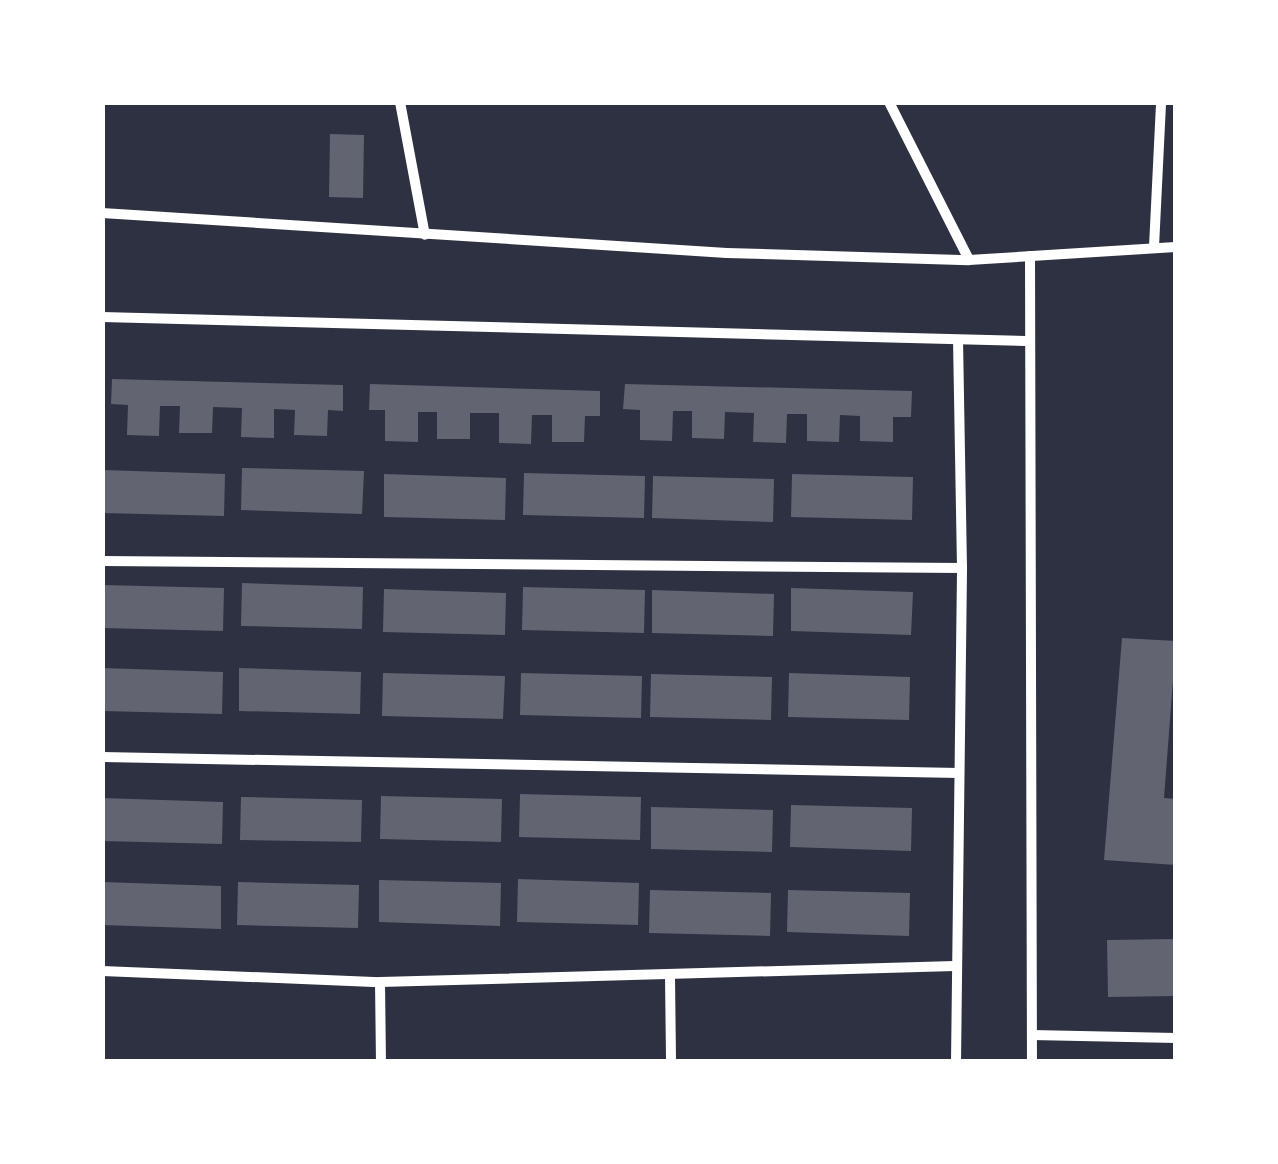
<!DOCTYPE html>
<html>
<head>
<meta charset="utf-8">
<style>
	body { margin:0 }
	#map { position:relative; width:1278px; height:1164px; overflow:hidden; background:#2d3142; font-family:"Work Sans",sans-serif }
	div>[style] { position:absolute }
	.building>* { inset:0; background:#626471 }
	.minor>* { height:10px; margin:-5px; padding:0 5px; transform-origin:5px; border-radius:5px; background:#fff }
	span { translate:-50% -50%; white-space:nowrap; text-align:center; line-height:1.15; -webkit-text-stroke:8px #fff; paint-order:stroke }
	.frame { position:absolute; inset:0; border:105px solid #fff; pointer-events:none }
</style>
</head>
<body>
<div id="map">
	<div class="building">
		<div style="clip-path:polygon(330px 134px,364px 135px,363px 198px,329px 197px)"></div>
		<div style="clip-path:polygon(112px 379px,343px 385px,343px 411px,328px 410px,327px 436px,294px 435px,295px 410px,274px 409px,274px 438px,241px 437px,242px 408px,213px 407px,212px 433px,179px 433px,180px 406px,160px 406px,159px 436px,127px 435px,128px 405px,111px 404px)"></div>
		<div style="clip-path:polygon(370px 384px,600px 391px,600px 416px,585px 416px,584px 442px,552px 442px,552px 415px,532px 415px,531px 444px,499px 443px,499px 413px,470px 413px,470px 439px,437px 439px,437px 412px,418px 412px,418px 442px,385px 441px,385px 410px,369px 410px)"></div>
		<div style="clip-path:polygon(625px 384px,912px 391px,911px 417px,893px 417px,893px 442px,860px 441px,860px 416px,840px 415px,839px 442px,807px 441px,807px 414px,787px 414px,786px 443px,753px 442px,754px 413px,725px 412px,724px 439px,692px 438px,692px 411px,673px 411px,672px 441px,640px 440px,640px 410px,623px 409px)"></div>
		<div style="clip-path:polygon(242px 468px,364px 471px,362px 514px,241px 510px)"></div>
		<div style="clip-path:polygon(103px 470px,225px 474px,224px 516px,102px 513px)"></div>
		<div style="clip-path:polygon(524px 473px,645px 476px,644px 518px,523px 515px)"></div>
		<div style="clip-path:polygon(384px 474px,506px 478px,505px 520px,384px 517px)"></div>
		<div style="clip-path:polygon(792px 474px,913px 477px,912px 520px,791px 517px)"></div>
		<div style="clip-path:polygon(653px 476px,774px 479px,773px 522px,652px 518px)"></div>
		<div style="clip-path:polygon(242px 583px,363px 587px,362px 629px,241px 626px)"></div>
		<div style="clip-path:polygon(103px 585px,224px 588px,223px 631px,102px 628px)"></div>
		<div style="clip-path:polygon(523px 587px,645px 590px,644px 633px,522px 630px)"></div>
		<div style="clip-path:polygon(791px 588px,913px 592px,911px 635px,791px 631px)"></div>
		<div style="clip-path:polygon(384px 589px,506px 593px,505px 635px,383px 632px)"></div>
		<div style="clip-path:polygon(652px 590px,774px 594px,773px 636px,652px 633px)"></div>
		<div style="clip-path:polygon(1122px 638px,1176px 641px,1164px 798px,1176px 799px,1176px 865px,1104px 860px)"></div>
		<div style="clip-path:polygon(102px 668px,223px 672px,222px 714px,102px 711px)"></div>
		<div style="clip-path:polygon(239px 668px,361px 672px,360px 714px,239px 711px)"></div>
		<div style="clip-path:polygon(383px 673px,505px 676px,503px 719px,382px 716px)"></div>
		<div style="clip-path:polygon(521px 673px,642px 676px,641px 718px,520px 715px)"></div>
		<div style="clip-path:polygon(789px 673px,910px 677px,909px 720px,788px 717px)"></div>
		<div style="clip-path:polygon(651px 674px,772px 677px,771px 720px,650px 717px)"></div>
		<div style="clip-path:polygon(520px 794px,641px 797px,640px 840px,519px 837px)"></div>
		<div style="clip-path:polygon(381px 796px,502px 799px,501px 842px,380px 839px)"></div>
		<div style="clip-path:polygon(241px 797px,362px 800px,361px 842px,240px 840px)"></div>
		<div style="clip-path:polygon(102px 798px,223px 802px,222px 844px,102px 841px)"></div>
		<div style="clip-path:polygon(791px 805px,912px 808px,911px 851px,790px 847px)"></div>
		<div style="clip-path:polygon(651px 807px,773px 810px,772px 852px,651px 849px)"></div>
		<div style="clip-path:polygon(518px 879px,639px 883px,638px 925px,517px 922px)"></div>
		<div style="clip-path:polygon(379px 880px,501px 883px,500px 926px,379px 922px)"></div>
		<div style="clip-path:polygon(102px 882px,221px 886px,221px 929px,102px 925px)"></div>
		<div style="clip-path:polygon(238px 882px,359px 885px,358px 928px,237px 925px)"></div>
		<div style="clip-path:polygon(650px 890px,771px 893px,770px 936px,649px 933px)"></div>
		<div style="clip-path:polygon(788px 890px,910px 893px,909px 936px,787px 932px)"></div>
		<div style="clip-path:polygon(1176px 939px,1176px 996px,1108px 997px,1107px 940px)"></div>
	</div>
	<div class="minor">
		<div style="left:400px;top:102px;width:135px;rotate:79.4deg"></div>
		<div style="left:889px;top:102px;width:177px;rotate:63.1deg"></div>
		<div style="left:102px;top:213px;width:626px;rotate:3.66deg"></div>
		<div style="left:727px;top:253px;width:242px;rotate:1.7deg"></div>
		<div style="left:969px;top:260px;width:207px;rotate:-3.6deg"></div>
		<div style="left:1154px;top:247px;width:145px;rotate:-87.2deg"></div>
		<div style="left:1030px;top:256px;width:806px;rotate:89.86deg"></div>
		<div style="left:102px;top:317px;width:924px;rotate:1.49deg"></div>
		<div style="left:102px;top:561px;width:860px;rotate:0.47deg"></div>
		<div style="left:102px;top:757px;width:857px;rotate:1.07deg"></div>
		<div style="left:102px;top:971px;width:278px;rotate:2.3deg"></div>
		<div style="left:380px;top:982px;width:575px;rotate:-1.59deg"></div>
		<div style="left:670px;top:977px;width:85px;rotate:89.3deg"></div>
		<div style="left:380px;top:982px;width:80px;rotate:89.3deg"></div>
		<div style="left:1032px;top:1035px;width:144px;rotate:1.2deg"></div>
		<div style="left:956px;top:1062px;width:494px;rotate:-89.3deg"></div>
		<div style="left:962px;top:568px;width:226px;rotate:-91deg"></div>
	</div>
	<div class="frame"></div>
</div>
</body>
</html>
